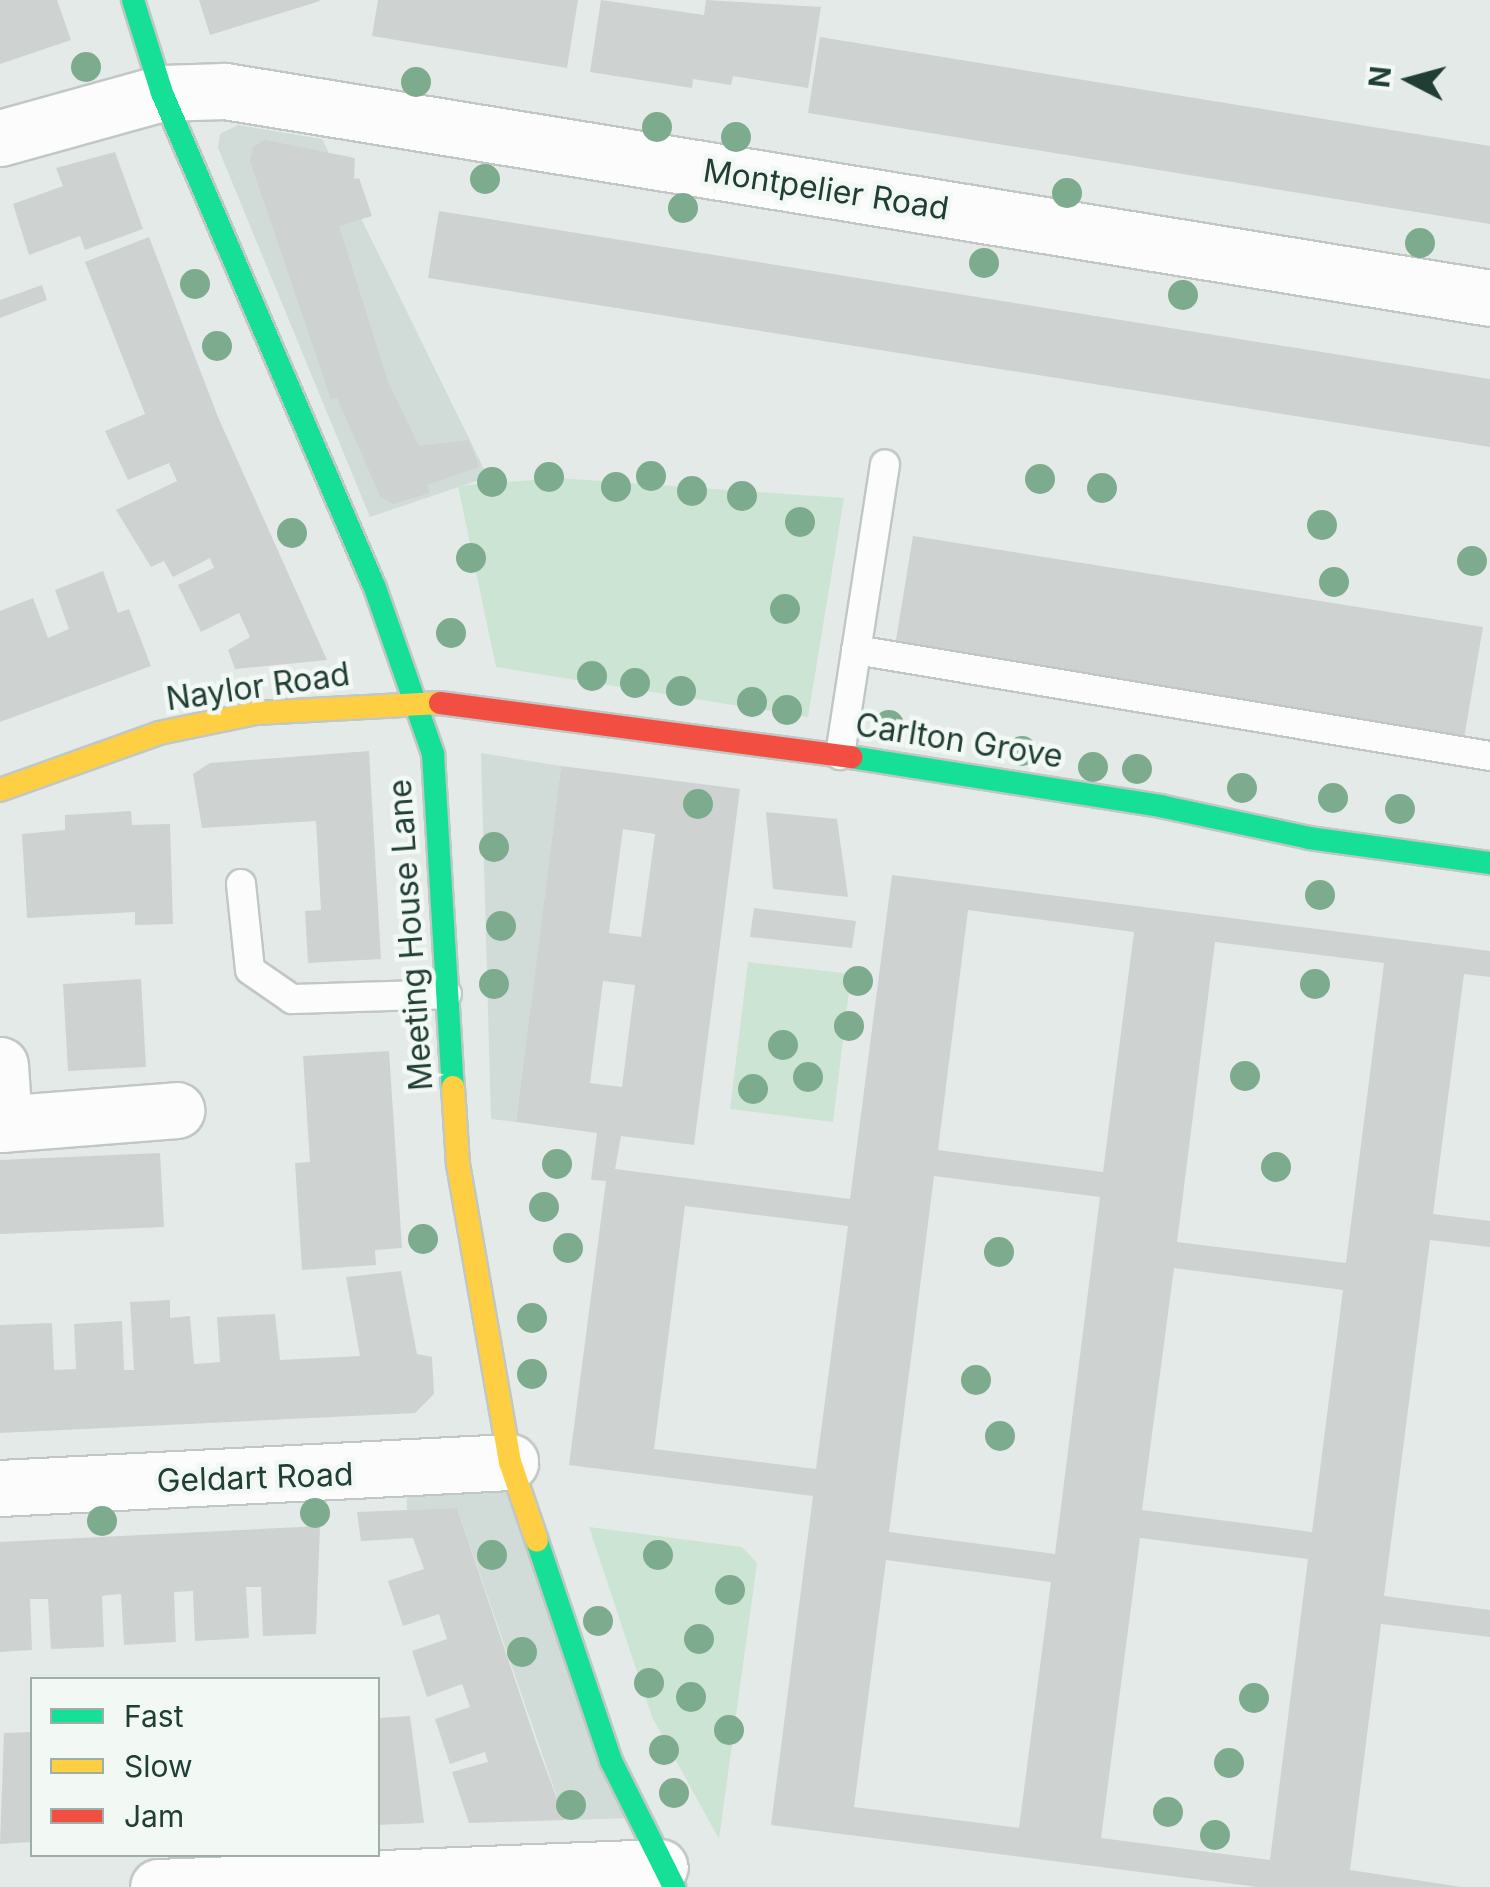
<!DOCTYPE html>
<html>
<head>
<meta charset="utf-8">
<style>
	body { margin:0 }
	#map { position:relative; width:1490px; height:1887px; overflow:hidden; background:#e4eae7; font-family:Inter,sans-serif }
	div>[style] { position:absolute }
	.built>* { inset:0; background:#d1dbd7 }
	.green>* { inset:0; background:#cce4d3 }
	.building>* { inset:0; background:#ced3d1 }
	.roads { filter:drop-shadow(2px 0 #c1c7c4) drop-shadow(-2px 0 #c1c7c4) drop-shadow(0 2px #c1c7c4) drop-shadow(0 -2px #c1c7c4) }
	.lane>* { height:28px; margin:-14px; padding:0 14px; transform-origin:14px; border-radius:14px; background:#fbfcfb }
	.street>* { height:55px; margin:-27.5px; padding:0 27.5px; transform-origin:27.5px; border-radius:27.5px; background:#fbfcfb }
	.fast>* { height:22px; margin:-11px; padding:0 11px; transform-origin:11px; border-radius:11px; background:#16e098 }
	.slow>* { height:22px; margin:-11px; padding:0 11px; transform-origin:11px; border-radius:11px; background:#ffcf43 }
	.jam>* { height:22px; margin:-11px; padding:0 11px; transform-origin:11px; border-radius:11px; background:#f24e42 }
	.trees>* { width:30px; height:30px; margin:-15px; border-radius:50%; background:#7dab8d }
	span { translate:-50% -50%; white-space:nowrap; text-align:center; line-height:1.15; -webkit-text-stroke:9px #f2f9f5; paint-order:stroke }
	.street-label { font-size:32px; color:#213e35 }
	.legend { position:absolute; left:30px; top:1677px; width:350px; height:180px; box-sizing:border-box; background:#f2f9f5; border:2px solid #9eaea8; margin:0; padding:12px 18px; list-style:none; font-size:30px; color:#213e35 }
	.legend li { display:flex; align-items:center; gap:20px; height:50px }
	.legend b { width:50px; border:2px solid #9eaea8 }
	.north { position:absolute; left:1360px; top:30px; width:100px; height:100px; -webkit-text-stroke:8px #f2f9f5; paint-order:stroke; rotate:276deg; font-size:28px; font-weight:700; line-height:40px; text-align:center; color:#213e35 }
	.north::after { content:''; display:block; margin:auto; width:35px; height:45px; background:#213e35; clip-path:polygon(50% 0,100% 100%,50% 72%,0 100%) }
</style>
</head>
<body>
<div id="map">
	<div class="built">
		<div style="clip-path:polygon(238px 125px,322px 139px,488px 477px,370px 517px,218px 148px,220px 134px)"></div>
		<div style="clip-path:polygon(481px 753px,561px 766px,516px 1122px,491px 1119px)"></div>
		<div style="clip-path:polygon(510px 1462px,633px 1818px,565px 1820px,457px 1508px,407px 1510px,406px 1472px)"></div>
	</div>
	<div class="green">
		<div style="clip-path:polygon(558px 478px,844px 498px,808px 717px,496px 667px,458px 486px)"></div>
		<div style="clip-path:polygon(748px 962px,851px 974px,833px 1122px,730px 1109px)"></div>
		<div style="clip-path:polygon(589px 1527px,742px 1547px,757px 1563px,719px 1839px,652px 1717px)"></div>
	</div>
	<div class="building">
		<div style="clip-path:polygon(0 0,57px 0,71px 40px,0 64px)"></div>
		<div style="clip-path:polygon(199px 0,319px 0,320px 1px,210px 35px)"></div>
		<div style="clip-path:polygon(378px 0,578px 0,567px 68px,372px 36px)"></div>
		<div style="clip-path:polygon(601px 0,704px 15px,706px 0,821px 7px,808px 88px,733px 76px,731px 85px,693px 79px,692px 88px,590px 72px)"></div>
		<div style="clip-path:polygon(820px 37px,1490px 146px,1490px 224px,808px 113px)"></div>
		<div style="clip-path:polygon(265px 140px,355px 158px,354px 179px,359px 178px,372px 216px,339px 226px,388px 382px,419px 446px,469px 440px,479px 467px,427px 485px,430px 493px,393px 504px,380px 496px,337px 398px,331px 399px,250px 161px,253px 147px)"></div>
		<div style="clip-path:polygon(115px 152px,143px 229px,85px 250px,80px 236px,29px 255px,13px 204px,63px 186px,56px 168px)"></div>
		<div style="clip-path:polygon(439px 211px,1490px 379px,1490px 447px,428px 278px)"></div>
		<div style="clip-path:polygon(149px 237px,218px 417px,327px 660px,235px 669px,228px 650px,250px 637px,239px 613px,201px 632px,178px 585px,214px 568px,210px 558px,173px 577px,164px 561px,151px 567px,116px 510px,177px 481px,169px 463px,128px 480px,105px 431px,145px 414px,85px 262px)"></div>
		<div style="clip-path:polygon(42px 285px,47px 300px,0 318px,0 300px)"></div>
		<div style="clip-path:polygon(913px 536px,1483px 627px,1464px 738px,895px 646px)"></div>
		<div style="clip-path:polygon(103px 571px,118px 613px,129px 609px,151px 666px,0 722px,0 611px,33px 598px,48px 638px,69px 629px,55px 590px)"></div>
		<div style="clip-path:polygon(369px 751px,381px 959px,308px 963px,305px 911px,321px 910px,316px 821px,202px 828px,193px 774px,210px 763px)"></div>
		<div style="clip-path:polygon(evenodd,561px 766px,740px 789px,694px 1145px,621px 1136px,615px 1169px,850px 1199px,892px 875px,1490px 951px,1490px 977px,1464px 974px,1433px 1214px,1490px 1221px,1490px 1247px,1430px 1240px,1384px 1596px,1490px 1610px,1490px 1637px,1381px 1624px,1350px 1870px,1462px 1887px,1258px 1887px,771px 1825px,813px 1496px,569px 1465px,606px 1181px,591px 1180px,597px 1133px,516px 1122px,561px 766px,623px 829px,655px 834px,641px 937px,609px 933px,623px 829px,561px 766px,968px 910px,1134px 932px,1103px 1172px,938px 1150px,968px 910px,561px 766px,1215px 942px,1384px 963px,1346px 1263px,1177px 1242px,1215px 942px,561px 766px,603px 981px,635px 985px,622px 1087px,590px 1083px,603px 981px,561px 766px,934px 1176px,1100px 1197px,1055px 1554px,889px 1532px,934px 1176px,561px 766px,685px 1206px,848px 1226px,816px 1469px,654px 1449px,685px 1206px,561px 766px,1174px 1268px,1343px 1290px,1312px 1532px,1142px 1510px,1174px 1268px,561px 766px,1140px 1538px,1308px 1559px,1270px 1860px,1101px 1838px,1140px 1538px,561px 766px,886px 1560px,1051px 1582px,1019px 1828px,854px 1807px,886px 1560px)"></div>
		<div style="clip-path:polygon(131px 811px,132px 825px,170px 824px,173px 924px,135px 925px,135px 912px,27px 918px,22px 834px,65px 830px,65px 815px)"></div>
		<div style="clip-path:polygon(766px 812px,837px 819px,848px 897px,773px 889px)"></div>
		<div style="clip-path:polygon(754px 908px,856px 921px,852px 948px,750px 937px)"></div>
		<div style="clip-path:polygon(141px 979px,146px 1067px,68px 1071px,63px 984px)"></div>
		<div style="clip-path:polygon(389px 1051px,402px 1248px,375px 1250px,376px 1265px,302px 1270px,295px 1163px,310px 1162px,303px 1056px)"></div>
		<div style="clip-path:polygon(160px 1153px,164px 1227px,0 1234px,0 1160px)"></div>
		<div style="clip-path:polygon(401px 1271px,417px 1354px,432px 1357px,434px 1394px,415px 1413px,0 1433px,0 1325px,52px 1323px,54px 1370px,76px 1369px,74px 1324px,122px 1321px,124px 1370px,134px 1370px,130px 1302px,170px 1300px,170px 1318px,190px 1316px,194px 1364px,220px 1362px,217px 1317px,275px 1314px,280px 1360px,360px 1356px,346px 1277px)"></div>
		<div style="clip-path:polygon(457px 1508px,537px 1745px,565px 1820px,469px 1823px,452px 1772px,488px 1762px,485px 1752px,450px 1764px,435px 1719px,470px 1707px,466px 1695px,462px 1684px,427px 1697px,412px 1651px,447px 1639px,443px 1627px,439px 1614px,403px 1626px,388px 1581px,424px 1569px,413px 1538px,361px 1541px,357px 1512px)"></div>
		<div style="clip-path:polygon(320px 1526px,316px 1634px,263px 1636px,261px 1587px,246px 1587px,249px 1638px,195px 1641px,193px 1591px,174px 1592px,176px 1642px,124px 1645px,121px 1594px,110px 1595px,102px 1596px,104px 1647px,51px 1649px,48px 1599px,30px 1599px,32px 1650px,0 1652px,0 1542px)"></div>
		<div style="clip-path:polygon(410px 1716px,424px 1823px,378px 1825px,378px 1718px)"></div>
		<div style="clip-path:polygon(32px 1732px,32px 1842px,0 1844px,4px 1733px)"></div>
	</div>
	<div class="roads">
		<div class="lane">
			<div style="left:856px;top:650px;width:643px;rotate:9.49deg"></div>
			<div style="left:840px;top:755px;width:294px;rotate:-81.2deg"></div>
			<div style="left:241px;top:884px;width:86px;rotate:84deg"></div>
			<div style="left:250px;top:970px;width:51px;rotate:34.6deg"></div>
			<div style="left:292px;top:999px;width:155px;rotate:-1.8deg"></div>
		</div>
		<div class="street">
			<div style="left:0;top:138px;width:168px;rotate:-15.5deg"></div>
			<div style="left:162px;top:93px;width:63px;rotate:-1.8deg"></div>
			<div style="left:225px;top:91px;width:1282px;rotate:9.29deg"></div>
			<div style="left:0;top:1065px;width:59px;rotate:86.1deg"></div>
			<div style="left:0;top:1124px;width:177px;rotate:-4.5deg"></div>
			<div style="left:0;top:1488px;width:511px;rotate:-2.92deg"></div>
			<div style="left:158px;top:1887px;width:502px;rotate:-2.28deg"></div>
		</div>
		<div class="fast">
			<div style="left:133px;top:0;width:97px;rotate:72.7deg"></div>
			<div style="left:162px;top:93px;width:539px;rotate:66.72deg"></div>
			<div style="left:375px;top:588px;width:176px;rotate:70.7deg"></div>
			<div style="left:433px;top:754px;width:334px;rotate:86.6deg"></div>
			<div style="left:851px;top:757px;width:313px;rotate:9deg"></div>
			<div style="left:1160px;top:806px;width:152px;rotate:12.1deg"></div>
			<div style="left:1309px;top:838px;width:183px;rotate:7.9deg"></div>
			<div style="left:537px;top:1541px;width:232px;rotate:71.4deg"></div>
			<div style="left:611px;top:1761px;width:141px;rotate:63.4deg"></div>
		</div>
		<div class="slow">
			<div style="left:0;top:790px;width:169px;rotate:-19.7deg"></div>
			<div style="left:159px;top:733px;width:99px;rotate:-11.7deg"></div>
			<div style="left:256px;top:713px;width:184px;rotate:-3.1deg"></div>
			<div style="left:453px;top:1087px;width:77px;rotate:86.3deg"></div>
			<div style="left:458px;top:1164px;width:303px;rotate:80.1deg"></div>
			<div style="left:510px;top:1462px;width:83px;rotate:71.1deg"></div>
		</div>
		<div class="jam">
			<div style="left:440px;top:703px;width:415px;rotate:7.5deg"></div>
		</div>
	</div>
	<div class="trees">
		<div style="left:86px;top:67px"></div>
		<div style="left:416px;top:82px"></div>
		<div style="left:657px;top:127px"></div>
		<div style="left:736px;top:137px"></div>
		<div style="left:485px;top:179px"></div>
		<div style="left:1067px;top:193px"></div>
		<div style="left:683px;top:208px"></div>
		<div style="left:1420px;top:243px"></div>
		<div style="left:984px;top:263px"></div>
		<div style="left:195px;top:284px"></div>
		<div style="left:1183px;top:295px"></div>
		<div style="left:217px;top:346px"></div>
		<div style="left:651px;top:476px"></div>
		<div style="left:549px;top:477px"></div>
		<div style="left:1040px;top:479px"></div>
		<div style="left:492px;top:482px"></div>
		<div style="left:616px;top:487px"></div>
		<div style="left:1102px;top:488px"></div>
		<div style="left:692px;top:491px"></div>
		<div style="left:742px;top:496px"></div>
		<div style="left:800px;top:522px"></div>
		<div style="left:1322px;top:525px"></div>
		<div style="left:292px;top:533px"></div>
		<div style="left:471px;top:558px"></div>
		<div style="left:1472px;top:561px"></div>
		<div style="left:1334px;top:582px"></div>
		<div style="left:785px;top:609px"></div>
		<div style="left:451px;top:633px"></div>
		<div style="left:592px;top:676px"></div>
		<div style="left:635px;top:683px"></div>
		<div style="left:681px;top:691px"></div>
		<div style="left:752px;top:702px"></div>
		<div style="left:787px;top:710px"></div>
		<div style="left:889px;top:725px"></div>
		<div style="left:1022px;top:751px"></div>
		<div style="left:1093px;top:767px"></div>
		<div style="left:1137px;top:769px"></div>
		<div style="left:1242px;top:788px"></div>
		<div style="left:1333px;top:798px"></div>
		<div style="left:698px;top:804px"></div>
		<div style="left:1400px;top:809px"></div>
		<div style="left:494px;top:847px"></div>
		<div style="left:1320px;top:895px"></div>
		<div style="left:501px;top:926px"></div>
		<div style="left:858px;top:981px"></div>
		<div style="left:494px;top:984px"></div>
		<div style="left:1315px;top:984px"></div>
		<div style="left:849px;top:1026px"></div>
		<div style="left:783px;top:1045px"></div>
		<div style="left:1245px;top:1076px"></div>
		<div style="left:808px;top:1077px"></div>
		<div style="left:753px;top:1089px"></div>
		<div style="left:557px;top:1164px"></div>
		<div style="left:1276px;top:1167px"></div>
		<div style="left:544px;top:1207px"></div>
		<div style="left:423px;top:1239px"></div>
		<div style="left:568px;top:1248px"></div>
		<div style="left:999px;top:1252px"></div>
		<div style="left:532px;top:1318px"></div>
		<div style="left:532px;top:1374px"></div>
		<div style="left:976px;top:1380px"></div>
		<div style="left:1000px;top:1436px"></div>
		<div style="left:315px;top:1513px"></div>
		<div style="left:102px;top:1521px"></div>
		<div style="left:492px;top:1555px"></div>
		<div style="left:658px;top:1555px"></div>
		<div style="left:730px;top:1590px"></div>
		<div style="left:598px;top:1621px"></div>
		<div style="left:699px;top:1639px"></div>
		<div style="left:522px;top:1652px"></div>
		<div style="left:649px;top:1683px"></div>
		<div style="left:691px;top:1697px"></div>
		<div style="left:1254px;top:1698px"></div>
		<div style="left:729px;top:1730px"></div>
		<div style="left:664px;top:1750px"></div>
		<div style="left:1229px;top:1763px"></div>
		<div style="left:674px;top:1793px"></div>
		<div style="left:571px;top:1805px"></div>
		<div style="left:1168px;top:1812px"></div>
		<div style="left:1215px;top:1835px"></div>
	</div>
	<div class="street-label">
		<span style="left:826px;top:190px;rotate:9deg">Montpelier Road</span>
		<span style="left:258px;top:687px;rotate:-8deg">Naylor Road</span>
		<span style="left:959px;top:741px;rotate:9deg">Carlton Grove</span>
		<span style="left:411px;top:935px;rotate:-94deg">Meeting House Lane</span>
		<span style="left:255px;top:1478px;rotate:-2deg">Geldart Road</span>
	</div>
	<ul class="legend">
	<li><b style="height:12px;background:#16e098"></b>Fast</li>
	<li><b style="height:12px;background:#ffcf43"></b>Slow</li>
	<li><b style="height:12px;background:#f24e42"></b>Jam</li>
	</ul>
	<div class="north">N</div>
</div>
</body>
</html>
